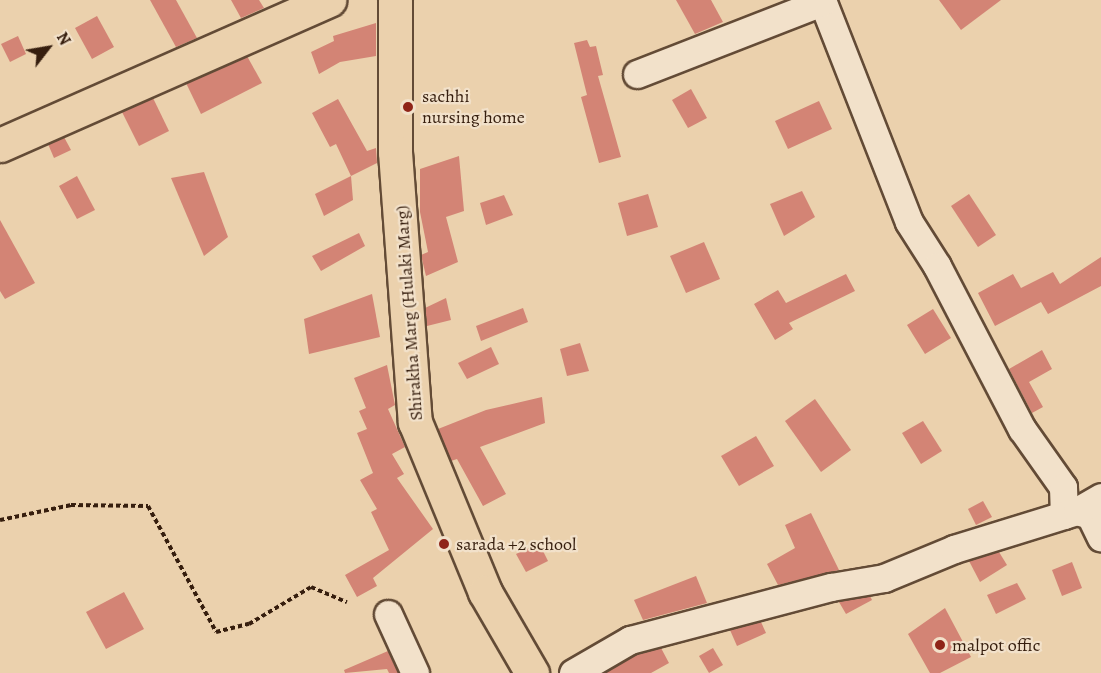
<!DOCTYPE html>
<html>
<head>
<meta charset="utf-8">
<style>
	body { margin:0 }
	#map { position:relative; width:1101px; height:673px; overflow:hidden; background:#ebd1ad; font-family:Alegreya,serif }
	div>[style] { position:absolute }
	.building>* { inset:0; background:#d38475 }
	.path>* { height:4px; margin-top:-2px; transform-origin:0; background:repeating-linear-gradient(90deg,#361e0e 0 4.5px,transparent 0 7.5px) }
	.roads { filter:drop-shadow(2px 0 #634b36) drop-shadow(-2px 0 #634b36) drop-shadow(0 2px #634b36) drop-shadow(0 -2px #634b36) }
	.minor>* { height:27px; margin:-13.5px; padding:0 13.5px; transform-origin:13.5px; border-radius:13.5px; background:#f2e1ca }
	.major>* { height:33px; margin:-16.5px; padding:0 16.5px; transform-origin:16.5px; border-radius:16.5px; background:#ebd1ad }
	.dots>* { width:16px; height:16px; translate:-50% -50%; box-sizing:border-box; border:3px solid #f2e1ca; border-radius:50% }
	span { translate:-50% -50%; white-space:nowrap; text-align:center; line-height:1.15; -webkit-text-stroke:4.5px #f2e1ca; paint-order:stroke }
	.poi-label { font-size:18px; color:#361e0e }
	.left { translate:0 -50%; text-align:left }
	.street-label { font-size:18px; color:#361e0e }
	.north { position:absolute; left:18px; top:18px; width:60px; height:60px; -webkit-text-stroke:4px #f2e1ca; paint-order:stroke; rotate:59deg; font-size:16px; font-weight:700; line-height:24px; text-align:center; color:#361e0e }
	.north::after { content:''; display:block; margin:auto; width:21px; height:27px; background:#361e0e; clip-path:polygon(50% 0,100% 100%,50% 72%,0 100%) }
</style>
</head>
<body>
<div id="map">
	<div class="building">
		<div style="clip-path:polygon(150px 0,176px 0,197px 38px,176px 47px)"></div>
		<div style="clip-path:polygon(231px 0,259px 0,264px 8px,241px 18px)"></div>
		<div style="clip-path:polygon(676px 0,711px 0,723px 22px,695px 34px)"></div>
		<div style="clip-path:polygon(939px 0,1001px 0,961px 30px)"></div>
		<div style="clip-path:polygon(97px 16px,114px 47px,92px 59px,75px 28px)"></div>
		<div style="clip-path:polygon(376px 23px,376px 56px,340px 62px,319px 74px,311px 52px,334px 41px,333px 36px)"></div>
		<div style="clip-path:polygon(18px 36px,26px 54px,10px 62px,1px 44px)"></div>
		<div style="clip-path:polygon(587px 40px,590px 47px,596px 46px,603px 75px,598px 76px,621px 157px,599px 163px,581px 97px,587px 95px,574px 43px)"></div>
		<div style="clip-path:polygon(247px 56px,262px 83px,201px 114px,186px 83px)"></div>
		<div style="clip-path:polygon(691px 89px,707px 118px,688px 128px,672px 100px)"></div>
		<div style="clip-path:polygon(153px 98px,169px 131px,139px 146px,122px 112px)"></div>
		<div style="clip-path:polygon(338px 99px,367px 151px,376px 148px,377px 163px,351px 176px,336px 144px,330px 147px,312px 113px)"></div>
		<div style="clip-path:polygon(819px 101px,832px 129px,788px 149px,775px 121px)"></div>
		<div style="clip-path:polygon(64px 137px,71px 150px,54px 158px,48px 144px)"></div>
		<div style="clip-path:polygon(459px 156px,464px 211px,446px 217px,458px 262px,426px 276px,421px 255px,428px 252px,420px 212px,420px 169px)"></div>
		<div style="clip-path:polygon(204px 172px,228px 237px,204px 256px,171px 178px)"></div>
		<div style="clip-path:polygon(77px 176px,95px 210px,77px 219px,59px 186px)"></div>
		<div style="clip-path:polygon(351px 176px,353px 200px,324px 216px,315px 194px)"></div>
		<div style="clip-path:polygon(802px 191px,815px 217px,784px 236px,770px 204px)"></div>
		<div style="clip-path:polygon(648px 194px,658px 227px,627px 236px,618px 203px)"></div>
		<div style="clip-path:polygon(969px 194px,996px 235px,978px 247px,951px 206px)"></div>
		<div style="clip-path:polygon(504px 195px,513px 215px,486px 225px,480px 203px)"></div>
		<div style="clip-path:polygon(0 220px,35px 283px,5px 299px,0 291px)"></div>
		<div style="clip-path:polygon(359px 233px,365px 246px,321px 271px,312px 256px)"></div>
		<div style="clip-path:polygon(704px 242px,720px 279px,686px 293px,670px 256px)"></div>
		<div style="clip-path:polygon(1101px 257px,1101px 286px,1048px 314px,1041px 302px,995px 326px,978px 293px,1013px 274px,1021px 288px,1053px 272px,1060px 284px)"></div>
		<div style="clip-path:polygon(846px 274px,855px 291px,789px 323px,793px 329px,775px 340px,754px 304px,778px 290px,786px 303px)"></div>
		<div style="clip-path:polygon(372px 294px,380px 337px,309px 354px,304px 319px)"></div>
		<div style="clip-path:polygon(446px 298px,451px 320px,427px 326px,425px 308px)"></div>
		<div style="clip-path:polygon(523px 308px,528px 322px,481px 341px,476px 326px)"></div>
		<div style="clip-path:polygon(933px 309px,951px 338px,925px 354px,907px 325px)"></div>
		<div style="clip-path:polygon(580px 343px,589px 371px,567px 376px,560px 349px)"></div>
		<div style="clip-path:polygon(491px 347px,499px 364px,467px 379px,458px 363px)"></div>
		<div style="clip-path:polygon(1042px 350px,1052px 369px,1029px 382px,1043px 407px,1032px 413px,1009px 369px)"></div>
		<div style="clip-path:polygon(387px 365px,395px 405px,388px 409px,405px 447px,392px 454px,404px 474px,397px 478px,433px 529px,373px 578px,377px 586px,357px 597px,345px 575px,389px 550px,371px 512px,377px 509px,360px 480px,373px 473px,357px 433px,367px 429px,359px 411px,366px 408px,354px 378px)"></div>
		<div style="clip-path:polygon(542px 397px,545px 423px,480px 447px,506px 494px,483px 506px,457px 459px,451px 461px,438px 429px,486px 410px)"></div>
		<div style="clip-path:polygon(815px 399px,851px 450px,821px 472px,785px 421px)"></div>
		<div style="clip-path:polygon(923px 421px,942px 451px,921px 464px,902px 433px)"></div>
		<div style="clip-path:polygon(756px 436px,774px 466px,739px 486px,721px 456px)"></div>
		<div style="clip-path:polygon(983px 501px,992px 517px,976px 525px,968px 509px)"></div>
		<div style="clip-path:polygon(811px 513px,839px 570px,778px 585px,767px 564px,795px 548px,785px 525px)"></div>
		<div style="clip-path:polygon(539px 543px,548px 561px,526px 572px,516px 554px)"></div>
		<div style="clip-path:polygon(999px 552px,1007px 565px,980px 582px,969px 561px)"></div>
		<div style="clip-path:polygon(1072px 562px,1082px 588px,1062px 596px,1052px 570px)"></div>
		<div style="clip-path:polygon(696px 576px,707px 603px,643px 620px,634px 600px)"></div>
		<div style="clip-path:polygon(1017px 583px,1026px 599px,996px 614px,987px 595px)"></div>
		<div style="clip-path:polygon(124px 592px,144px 629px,106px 649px,86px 612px)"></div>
		<div style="clip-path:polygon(870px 596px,872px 600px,846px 614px,839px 602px)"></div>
		<div style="clip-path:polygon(945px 608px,971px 657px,940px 673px,930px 673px,908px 634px)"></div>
		<div style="clip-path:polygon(761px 622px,766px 633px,737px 646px,730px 630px)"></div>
		<div style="clip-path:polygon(661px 648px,669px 663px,651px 673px,604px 673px,636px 655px)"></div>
		<div style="clip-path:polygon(713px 648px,723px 665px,709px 673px,699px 656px)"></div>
		<div style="clip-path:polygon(388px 651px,398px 673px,389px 673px,387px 669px,345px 673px,344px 670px)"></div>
	</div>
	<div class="path">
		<div style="left:0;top:520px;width:73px;rotate:-11.9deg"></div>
		<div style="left:71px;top:505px;width:77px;rotate:0.7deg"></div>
		<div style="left:148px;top:506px;width:143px;rotate:61.6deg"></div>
		<div style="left:216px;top:632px;width:34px;rotate:-14deg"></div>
		<div style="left:249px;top:624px;width:72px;rotate:-30.8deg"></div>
		<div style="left:311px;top:587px;width:39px;rotate:23deg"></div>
	</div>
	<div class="roads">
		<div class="minor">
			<div style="left:822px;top:0;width:238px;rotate:68.6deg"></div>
			<div style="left:909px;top:222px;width:52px;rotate:57.5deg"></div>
			<div style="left:937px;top:266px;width:184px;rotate:62.5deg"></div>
			<div style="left:1022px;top:429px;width:71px;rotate:54.7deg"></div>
			<div style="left:1063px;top:487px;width:28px;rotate:88deg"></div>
			<div style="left:637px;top:74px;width:199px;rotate:-21.3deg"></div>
			<div style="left:1077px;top:511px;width:14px;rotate:17deg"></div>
			<div style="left:1090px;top:515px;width:25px;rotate:64deg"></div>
			<div style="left:388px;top:614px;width:65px;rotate:65.4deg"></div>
			<div style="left:573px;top:673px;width:66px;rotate:-30.1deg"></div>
			<div style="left:630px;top:640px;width:208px;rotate:-14.8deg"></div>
			<div style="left:831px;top:587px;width:54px;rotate:-9.6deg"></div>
			<div style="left:884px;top:578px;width:76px;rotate:-22.5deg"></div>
			<div style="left:954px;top:549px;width:129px;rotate:-17.2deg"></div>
			<div style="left:1077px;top:511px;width:28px;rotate:-30deg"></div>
		</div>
		<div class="major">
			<div style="left:395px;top:0;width:152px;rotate:90deg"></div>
			<div style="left:395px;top:152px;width:271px;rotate:85.8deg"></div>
			<div style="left:415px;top:422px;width:184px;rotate:67.6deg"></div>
			<div style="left:485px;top:592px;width:94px;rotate:59.9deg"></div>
			<div style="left:0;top:145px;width:360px;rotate:-23.8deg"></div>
		</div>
	</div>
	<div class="dots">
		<div style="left:408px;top:107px;background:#8f2418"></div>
		<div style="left:444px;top:544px;background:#8f2418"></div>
		<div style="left:940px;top:645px;background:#8f2418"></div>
	</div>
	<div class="poi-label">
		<span class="left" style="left:422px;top:107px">sachhi<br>nursing home</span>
		<span class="left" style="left:456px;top:544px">sarada +2 school</span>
		<span class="left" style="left:952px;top:645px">malpot offic</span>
	</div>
	<div class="street-label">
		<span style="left:409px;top:313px;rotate:-94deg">Shirakha Marg (Hulaki Marg)</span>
	</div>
	<div class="north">N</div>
</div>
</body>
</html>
